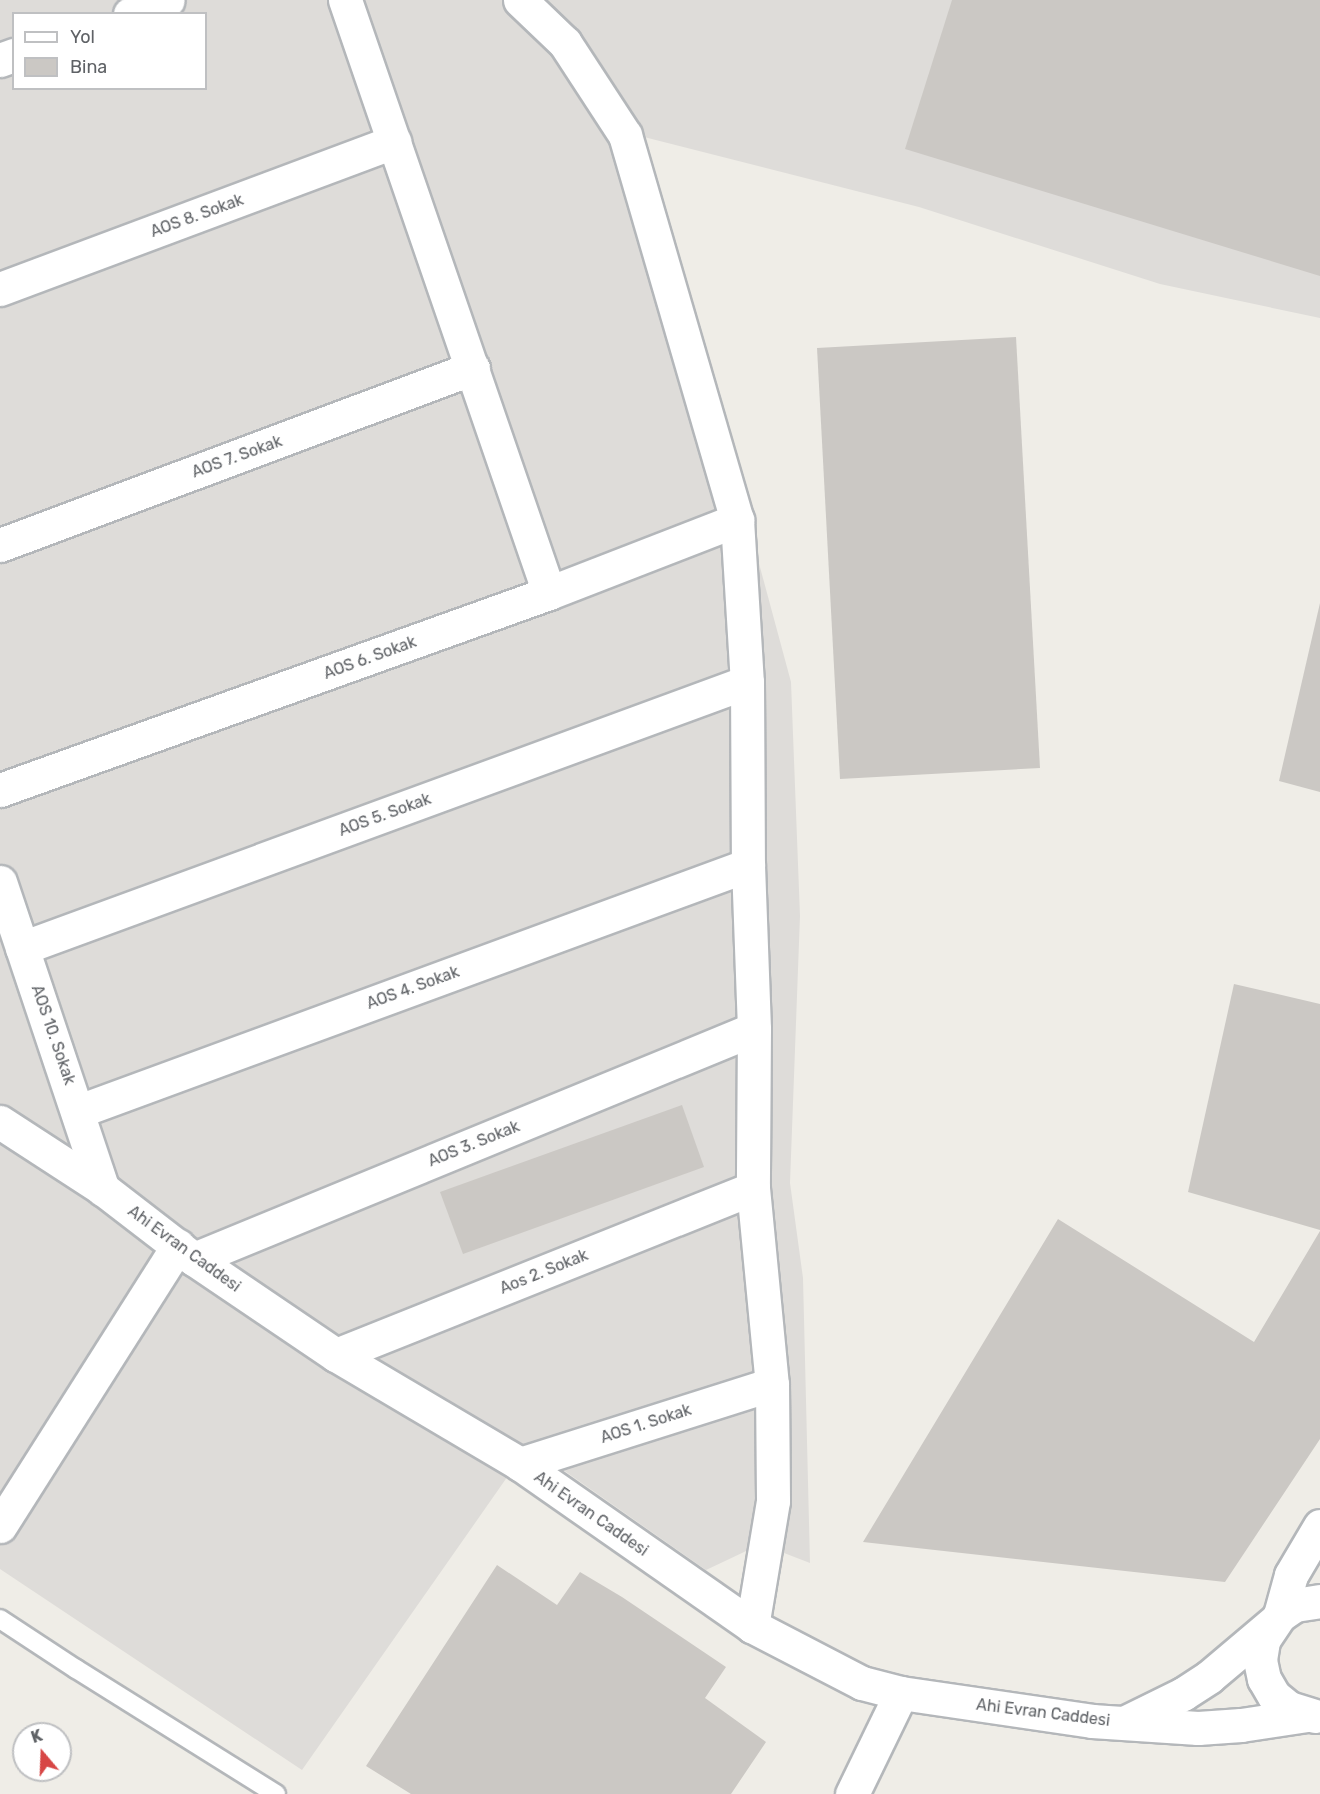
<!DOCTYPE html>
<html>
<head>
<meta charset="utf-8">
<style>
	body { margin:0 }
	#map { position:relative; width:1320px; height:1794px; overflow:hidden; background:#efede7; font-family:Rubik,sans-serif }
	div>[style] { position:absolute }
	.industrial>* { inset:0; background:#dedcd9 }
	.building>* { inset:0; background:#cbc8c4 }
	.roads { filter:drop-shadow(2px 0 #b4b7ba) drop-shadow(-2px 0 #b4b7ba) drop-shadow(0 2px #b4b7ba) drop-shadow(0 -2px #b4b7ba) }
	.service>* { height:18px; margin:-9px; padding:0 9px; transform-origin:9px; border-radius:9px; background:#fff }
	.minor>* { height:33px; margin:-16.5px; padding:0 16.5px; transform-origin:16.5px; border-radius:16.5px; background:#fff }
	span { translate:-50% -50%; white-space:nowrap; text-align:center; line-height:1.15; -webkit-text-stroke:5px #fff; paint-order:stroke }
	.street-label { font-size:16px; color:#5f6266 }
	.legend { position:absolute; left:12px; top:12px; width:195px; height:78px; box-sizing:border-box; background:#fff; border:2px solid #bfc0c2; margin:0; padding:8px 10px; list-style:none; font-size:18px; color:#5f6266 }
	.legend li { display:flex; align-items:center; gap:12px; height:30px }
	.legend b { width:30px; border:2px solid #bfc0c2 }
	.north { position:absolute; left:12px; top:1722px; width:60px; height:60px; box-sizing:border-box; background:#fff; border:2px solid #bfc0c2; border-radius:50%; rotate:341deg; font-size:16px; font-weight:700; line-height:24px; text-align:center; color:#5f6266 }
	.north::after { content:''; display:block; margin:auto; width:21px; height:27px; background:#d74645; clip-path:polygon(50% 0,100% 100%,50% 72%,0 100%) }
</style>
</head>
<body>
<div id="map">
	<div class="industrial">
		<div style="clip-path:polygon(evenodd,0 0,1320px 0,1320px 318px,1160px 284px,919px 207px,644px 137px,791px 682px,800px 916px,790px 1183px,803px 1278px,810px 1563px,761px 1544px,706px 1570px,529px 1446px,302px 1770px,0 1569px,0 0,14px 14px,206px 14px,206px 88px,14px 88px,14px 14px)"></div>
	</div>
	<div class="building">
		<div style="clip-path:polygon(952px 0,1320px 0,1320px 276px,905px 149px)"></div>
		<div style="clip-path:polygon(1016px 337px,1040px 768px,840px 779px,817px 348px)"></div>
		<div style="clip-path:polygon(1320px 603px,1320px 792px,1279px 781px)"></div>
		<div style="clip-path:polygon(1234px 984px,1320px 1004px,1320px 1230px,1188px 1192px)"></div>
		<div style="clip-path:polygon(682px 1105px,704px 1167px,463px 1254px,440px 1192px)"></div>
		<div style="clip-path:polygon(1058px 1219px,1254px 1342px,1320px 1231px,1320px 1439px,1225px 1582px,863px 1542px)"></div>
		<div style="clip-path:polygon(497px 1565px,557px 1605px,580px 1572px,622px 1597px,726px 1667px,705px 1698px,766px 1742px,731px 1794px,411px 1794px,366px 1766px)"></div>
	</div>
	<div class="roads">
		<div class="service">
			<div style="left:0;top:1619px;width:91px;rotate:33.3deg"></div>
			<div style="left:76px;top:1669px;width:236px;rotate:32deg"></div>
		</div>
		<div class="minor">
			<div style="left:345px;top:0;width:627px;rotate:71.02deg"></div>
			<div style="left:520px;top:0;width:62px;rotate:43.7deg"></div>
			<div style="left:565px;top:43px;width:110px;rotate:56.9deg"></div>
			<div style="left:625px;top:135px;width:401px;rotate:73.8deg"></div>
			<div style="left:737px;top:520px;width:162px;rotate:86.5deg"></div>
			<div style="left:747px;top:682px;width:183px;rotate:89.7deg"></div>
			<div style="left:748px;top:865px;width:164px;rotate:87.9deg"></div>
			<div style="left:754px;top:1029px;width:159px;rotate:90.4deg"></div>
			<div style="left:753px;top:1188px;width:197px;rotate:84.5deg"></div>
			<div style="left:772px;top:1384px;width:117px;rotate:89.5deg"></div>
			<div style="left:773px;top:1501px;width:127px;rotate:99.5deg"></div>
			<div style="left:130px;top:14px;width:40px;rotate:-20.2deg"></div>
			<div style="left:0;top:60px;width:15px;rotate:-20deg"></div>
			<div style="left:0;top:289px;width:421px;rotate:-20.5deg"></div>
			<div style="left:0;top:545px;width:505px;rotate:-20.52deg"></div>
			<div style="left:0;top:790px;width:583px;rotate:-19.74deg"></div>
			<div style="left:549px;top:593px;width:202px;rotate:-21.2deg"></div>
			<div style="left:0;top:882px;width:324px;rotate:71.5deg"></div>
			<div style="left:22px;top:948px;width:772px;rotate:-20.15deg"></div>
			<div style="left:79px;top:1111px;width:713px;rotate:-20.19deg"></div>
			<div style="left:0;top:1122px;width:123px;rotate:33deg"></div>
			<div style="left:103px;top:1189px;width:115px;rotate:37.6deg"></div>
			<div style="left:194px;top:1259px;width:171px;rotate:34.1deg"></div>
			<div style="left:336px;top:1355px;width:214px;rotate:30.6deg"></div>
			<div style="left:520px;top:1464px;width:283px;rotate:34.9deg"></div>
			<div style="left:752px;top:1626px;width:124px;rotate:27.4deg"></div>
			<div style="left:862px;top:1683px;width:40px;rotate:14.4deg"></div>
			<div style="left:901px;top:1693px;width:193px;rotate:8.3deg"></div>
			<div style="left:1092px;top:1721px;width:106px;rotate:3.8deg"></div>
			<div style="left:1198px;top:1728px;width:43px;rotate:-4deg"></div>
			<div style="left:1241px;top:1725px;width:67px;rotate:-8.6deg"></div>
			<div style="left:194px;top:1259px;width:605px;rotate:-22.33deg"></div>
			<div style="left:336px;top:1355px;width:449px;rotate:-21.8deg"></div>
			<div style="left:520px;top:1464px;width:264px;rotate:-17.6deg"></div>
			<div style="left:0;top:1526px;width:332px;rotate:-57.6deg"></div>
			<div style="left:1280px;top:1615px;width:41px;rotate:-74.6deg"></div>
			<div style="left:1291px;top:1575px;width:57px;rotate:-59.4deg"></div>
			<div style="left:1315px;top:1716px;width:27px;rotate:-163deg"></div>
			<div style="left:1289px;top:1708px;width:19px;rotate:-141deg"></div>
			<div style="left:1274px;top:1696px;width:20px;rotate:-120deg"></div>
			<div style="left:1264px;top:1679px;width:19px;rotate:-102deg"></div>
			<div style="left:1260px;top:1660px;width:20px;rotate:-81deg"></div>
			<div style="left:1263px;top:1640px;width:30px;rotate:-56deg"></div>
			<div style="left:1280px;top:1615px;width:18px;rotate:-34deg"></div>
			<div style="left:1295px;top:1605px;width:25px;rotate:-9deg"></div>
			<div style="left:1126px;top:1722px;width:64px;rotate:-26.2deg"></div>
			<div style="left:1183px;top:1694px;width:31px;rotate:-33deg"></div>
			<div style="left:1209px;top:1677px;width:84px;rotate:-40.2deg"></div>
			<div style="left:852px;top:1794px;width:112px;rotate:-64.1deg"></div>
		</div>
	</div>
	<div class="street-label">
		<span style="left:197px;top:216px;rotate:-20deg">AOS 8. Sokak</span>
		<span style="left:237px;top:457px;rotate:-20deg">AOS 7. Sokak</span>
		<span style="left:370px;top:658px;rotate:-20deg">AOS 6. Sokak</span>
		<span style="left:385px;top:815px;rotate:-20deg">AOS 5. Sokak</span>
		<span style="left:413px;top:988px;rotate:-20deg">AOS 4. Sokak</span>
		<span style="left:53px;top:1035px;rotate:71deg">AOS 10. Sokak</span>
		<span style="left:474px;top:1144px;rotate:-22deg">AOS 3. Sokak</span>
		<span style="left:184px;top:1249px;rotate:36deg">Ahi Evran Caddesi</span>
		<span style="left:544px;top:1272px;rotate:-22deg">Aos 2. Sokak</span>
		<span style="left:646px;top:1424px;rotate:-18deg">AOS 1. Sokak</span>
		<span style="left:591px;top:1514px;rotate:35deg">Ahi Evran Caddesi</span>
		<span style="left:1043px;top:1713px;rotate:7deg">Ahi Evran Caddesi</span>
	</div>
	<ul class="legend">
	<li><b style="height:8px;background:#fff"></b>Yol</li>
	<li><b style="height:16px;background:#cbc8c4"></b>Bina</li>
	</ul>
	<div class="north">K</div>
</div>
</body>
</html>
